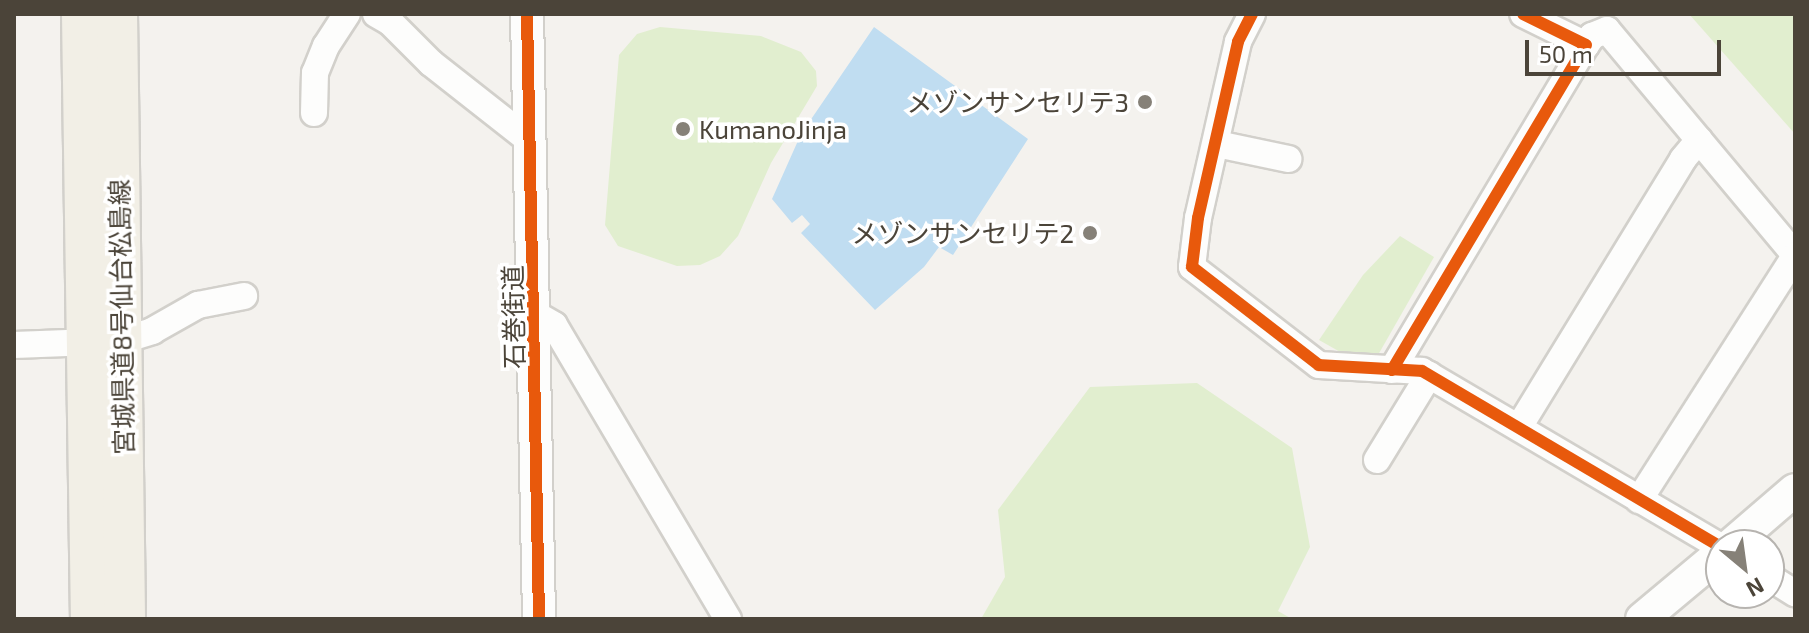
<!DOCTYPE html>
<html>
<head>
<meta charset="utf-8">
<style>
	body { margin:0 }
	#map { position:relative; width:1809px; height:633px; overflow:hidden; background:#f4f2ee; font-family:"Exo 2","Noto Sans JP",sans-serif }
	div>[style] { position:absolute }
	.green>* { inset:0; background:#e1eecf }
	.water>* { inset:0; background:#c0ddf1 }
	.roads { filter:drop-shadow(2px 0 #d2d0cb) drop-shadow(-2px 0 #d2d0cb) drop-shadow(0 2px #d2d0cb) drop-shadow(0 -2px #d2d0cb) }
	.minor>* { height:26px; margin:-13px; padding:0 13px; transform-origin:13px; border-radius:13px; background:#fdfdfc }
	.tertiary>* { height:32px; margin:-16px; padding:0 16px; transform-origin:16px; border-radius:16px; background:#fdfdfc }
	.primary>* { height:40px; margin:-20px; padding:0 20px; transform-origin:20px; border-radius:20px; background:#f2efe6 }
	.cycleway>* { height:12px; margin:-6px; padding:0 6px; transform-origin:6px; border-radius:6px; background:#e8590c }
	.dots>* { width:22px; height:22px; translate:-50% -50%; box-sizing:border-box; border:4px solid #fff; border-radius:50% }
	span { translate:-50% -50%; white-space:nowrap; text-align:center; line-height:1.15; -webkit-text-stroke:7px #fff; paint-order:stroke }
	.poi-label { font-size:26px; color:#4b4439 }
	.right { translate:-100% -50%; text-align:right }
	.left { translate:0 -50%; text-align:left }
	.street-label { font-size:26px; color:#4b4439 }
	.frame { position:absolute; inset:0; border:16px solid #4b4439; pointer-events:none }
	.north { position:absolute; left:1705px; top:529px; width:80px; height:80px; box-sizing:border-box; background:#fff; border:2px solid #b7b4b0; border-radius:50%; rotate:151deg; font-size:22px; font-weight:700; line-height:32px; text-align:center; color:#4b4439 }
	.north::after { content:''; display:block; margin:auto; width:28px; height:36px; background:#868178; clip-path:polygon(50% 0,100% 100%,50% 72%,0 100%) }
	.scale { position:absolute; left:1525px; top:40px; width:196px; height:36px; box-sizing:border-box; border:4px solid #4b4439; border-top:0; padding-left:10px; font-size:24px; line-height:28px; white-space:nowrap; color:#4b4439; -webkit-text-stroke:6px #fff; paint-order:stroke }
</style>
</head>
<body>
<div id="map">
	<div class="green">
		<div style="clip-path:polygon(1689px 14px,1795px 14px,1795px 134px)"></div>
		<div style="clip-path:polygon(660px 27px,761px 36px,801px 52px,816px 71px,817px 86px,771px 163px,738px 236px,720px 256px,700px 265px,677px 266px,618px 246px,605px 225px,619px 55px,637px 34px)"></div>
		<div style="clip-path:polygon(1400px 236px,1434px 257px,1378px 355px,1342px 353px,1319px 340px,1363px 275px)"></div>
		<div style="clip-path:polygon(1197px 383px,1292px 448px,1310px 547px,1278px 611px,1292px 619px,981px 619px,1005px 577px,998px 510px,1090px 387px)"></div>
	</div>
	<div class="water">
		<div style="clip-path:polygon(874px 27px,1028px 139px,953px 255px,939px 247px,924px 267px,875px 310px,801px 233px,810px 224px,802px 215px,792px 223px,772px 199px,801px 134px)"></div>
	</div>
	<div class="roads">
		<div class="minor">
			<div style="left:376px;top:14px;width:16px;rotate:30deg"></div>
			<div style="left:390px;top:22px;width:58px;rotate:45deg"></div>
			<div style="left:431px;top:63px;width:125px;rotate:38.2deg"></div>
			<div style="left:1252px;top:14px;width:31px;rotate:117deg"></div>
			<div style="left:1238px;top:42px;width:180px;rotate:102.8deg"></div>
			<div style="left:1198px;top:218px;width:49px;rotate:97deg"></div>
			<div style="left:1192px;top:267px;width:160px;rotate:37.7deg"></div>
			<div style="left:1319px;top:365px;width:103px;rotate:3.3deg"></div>
			<div style="left:1422px;top:371px;width:347px;rotate:30.5deg"></div>
			<div style="left:1586px;top:45px;width:11px;rotate:-56deg"></div>
			<div style="left:1592px;top:36px;width:16px;rotate:-22deg"></div>
			<div style="left:1607px;top:30px;width:293px;rotate:50.1deg"></div>
			<div style="left:314px;top:113px;width:40px;rotate:-88.6deg"></div>
			<div style="left:315px;top:73px;width:29px;rotate:-68deg"></div>
			<div style="left:326px;top:46px;width:38px;rotate:-57deg"></div>
			<div style="left:1217px;top:144px;width:73px;rotate:11.9deg"></div>
			<div style="left:535px;top:314px;width:22px;rotate:30deg"></div>
			<div style="left:554px;top:325px;width:342px;rotate:59.4deg"></div>
			<div style="left:14px;top:345px;width:106px;rotate:-2.2deg"></div>
			<div style="left:120px;top:341px;width:34px;rotate:-17deg"></div>
			<div style="left:152px;top:331px;width:53px;rotate:-29.5deg"></div>
			<div style="left:198px;top:305px;width:47px;rotate:-11.1deg"></div>
			<div style="left:1392px;top:370px;width:378px;rotate:-59.2deg"></div>
			<div style="left:1586px;top:45px;width:70px;rotate:-153.8deg"></div>
			<div style="left:1519px;top:427px;width:314px;rotate:-58.5deg"></div>
			<div style="left:1683px;top:159px;width:25px;rotate:-50deg"></div>
			<div style="left:1377px;top:460px;width:100px;rotate:-58.5deg"></div>
			<div style="left:1639px;top:500px;width:290px;rotate:-57.4deg"></div>
			<div style="left:1769px;top:577px;width:31px;rotate:32deg"></div>
		</div>
		<div class="tertiary">
			<div style="left:527px;top:14px;width:605px;rotate:88.86deg"></div>
			<div style="left:1731px;top:545px;width:84px;rotate:-40.7deg"></div>
			<div style="left:1642px;top:619px;width:103px;rotate:-39.9deg"></div>
		</div>
		<div class="primary">
			<div style="left:82px;top:14px;width:605px;rotate:89.15deg"></div>
			<div style="left:117px;top:14px;width:605px;rotate:89.24deg"></div>
		</div>
	</div>
	<div class="cycleway">
		<div style="left:527px;top:14px;width:605px;rotate:88.86deg"></div>
		<div style="left:1252px;top:14px;width:31px;rotate:117deg"></div>
		<div style="left:1238px;top:42px;width:180px;rotate:102.8deg"></div>
		<div style="left:1198px;top:218px;width:49px;rotate:97deg"></div>
		<div style="left:1192px;top:267px;width:160px;rotate:37.7deg"></div>
		<div style="left:1319px;top:365px;width:103px;rotate:3.3deg"></div>
		<div style="left:1422px;top:371px;width:347px;rotate:30.5deg"></div>
		<div style="left:1392px;top:370px;width:378px;rotate:-59.2deg"></div>
		<div style="left:1586px;top:45px;width:70px;rotate:-153.8deg"></div>
	</div>
	<div class="dots">
		<div style="left:1145px;top:102px;background:#868178"></div>
		<div style="left:683px;top:129px;background:#868178"></div>
		<div style="left:1090px;top:233px;background:#868178"></div>
	</div>
	<div class="poi-label">
		<span class="right" style="left:1129px;top:102px">メゾンサンセリテ3</span>
		<span class="left" style="left:699px;top:129px">KumanoJinja</span>
		<span class="right" style="left:1074px;top:233px">メゾンサンセリテ2</span>
	</div>
	<div class="street-label">
		<span style="left:121px;top:317px;rotate:-91deg">宮城県道8号仙台松島線</span>
		<span style="left:513px;top:317px;rotate:-91deg">石巻街道</span>
	</div>
	<div class="frame"></div>
	<div class="north">N</div>
	<div class="scale">50 m</div>
</div>
</body>
</html>
